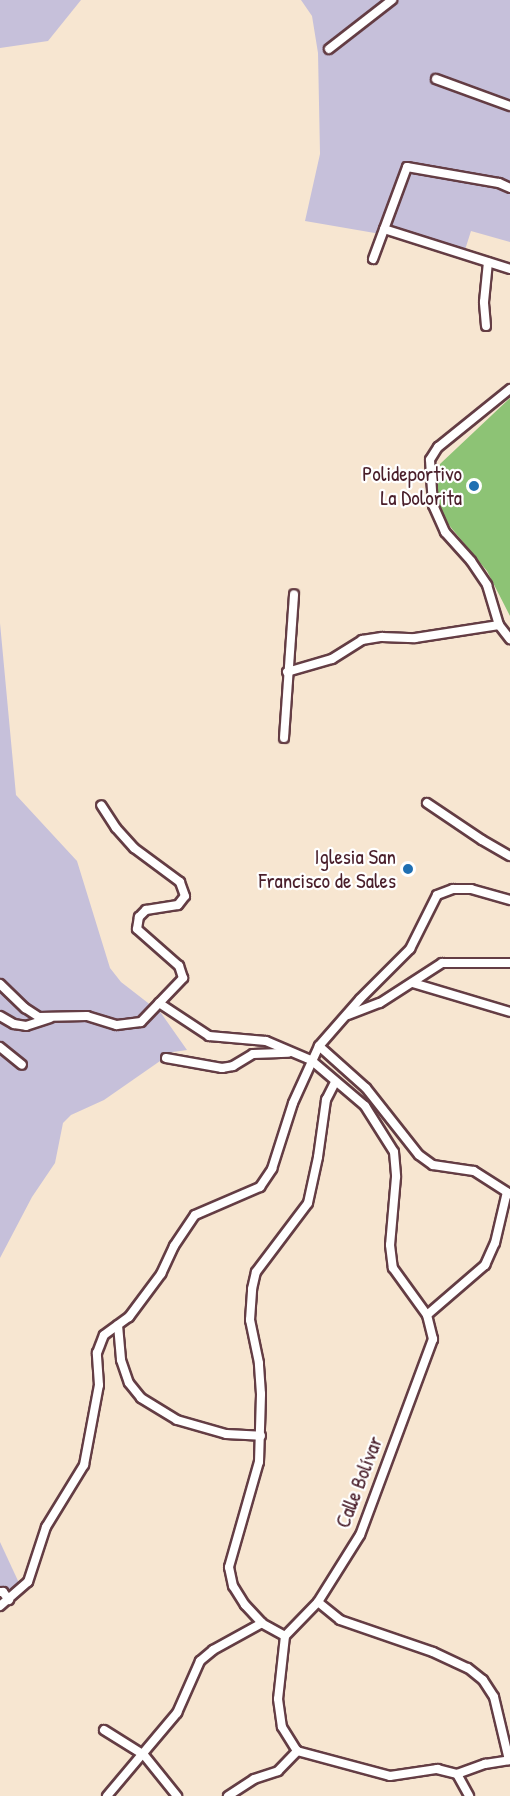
<!DOCTYPE html>
<html>
<head>
<meta charset="utf-8">
<style>
	body { margin:0 }
	#map { position:relative; width:510px; height:1796px; overflow:hidden; background:#f7e6d1; font-family:"Patrick Hand",sans-serif }
	div>[style] { position:absolute }
	.industrial>* { inset:0; background:#c6c0da }
	.green>* { inset:0; background:#8dc375 }
	.roads { filter:drop-shadow(2px 0 #643d44) drop-shadow(-2px 0 #643d44) drop-shadow(0 2px #643d44) drop-shadow(0 -2px #643d44) }
	.street>* { height:8px; margin:-4px; padding:0 4px; transform-origin:4px; border-radius:4px; background:#fff }
	.dots>* { width:16px; height:16px; translate:-50% -50%; box-sizing:border-box; border:3px solid #fff; border-radius:50% }
	span { translate:-50% -50%; white-space:nowrap; text-align:center; line-height:1.15; -webkit-text-stroke:4.5px #fff; paint-order:stroke }
	.poi-label { font-size:21px; color:#4a1f2b }
	.right { translate:-100% -50%; text-align:right }
	.street-label { font-size:21px; color:#4a1f2b }
</style>
</head>
<body>
<div id="map">
	<div class="industrial">
		<div style="clip-path:polygon(0 0,81px 0,48px 41px,0 48px)"></div>
		<div style="clip-path:polygon(301px 0,510px 0,510px 242px,471px 231px,464px 253px,398px 237px,305px 221px,320px 154px,318px 53px,312px 16px)"></div>
		<div style="clip-path:polygon(0 623px,16px 795px,77px 861px,110px 968px,121px 982px,161px 1013px,187px 1050px,173px 1052px,104px 1100px,71px 1115px,63px 1123px,55px 1163px,32px 1197px,0 1258px)"></div>
		<div style="clip-path:polygon(0 1542px,19px 1583px,0 1600px)"></div>
	</div>
	<div class="green">
		<div style="clip-path:polygon(510px 398px,510px 616px,487px 571px,434px 507px,440px 464px)"></div>
	</div>
	<div class="roads">
		<div class="street">
			<div style="left:329px;top:49px;width:80px;rotate:-37.9deg"></div>
			<div style="left:436px;top:79px;width:79px;rotate:20deg"></div>
			<div style="left:384px;top:229px;width:132px;rotate:17.6deg"></div>
			<div style="left:373px;top:259px;width:98px;rotate:-69.7deg"></div>
			<div style="left:407px;top:167px;width:93px;rotate:9.9deg"></div>
			<div style="left:499px;top:183px;width:12px;rotate:24deg"></div>
			<div style="left:486px;top:326px;width:24px;rotate:-95deg"></div>
			<div style="left:484px;top:302px;width:40px;rotate:-84.3deg"></div>
			<div style="left:510px;top:389px;width:92px;rotate:141.1deg"></div>
			<div style="left:438px;top:447px;width:15px;rotate:122deg"></div>
			<div style="left:430px;top:460px;width:45px;rotate:86.2deg"></div>
			<div style="left:433px;top:505px;width:30px;rotate:66deg"></div>
			<div style="left:445px;top:532px;width:39px;rotate:48deg"></div>
			<div style="left:471px;top:561px;width:29px;rotate:56deg"></div>
			<div style="left:487px;top:585px;width:42px;rotate:73.3deg"></div>
			<div style="left:499px;top:625px;width:18px;rotate:52deg"></div>
			<div style="left:287px;top:672px;width:47px;rotate:-16.1deg"></div>
			<div style="left:332px;top:659px;width:36px;rotate:-32deg"></div>
			<div style="left:362px;top:640px;width:20px;rotate:-9deg"></div>
			<div style="left:382px;top:637px;width:33px;rotate:2deg"></div>
			<div style="left:415px;top:638px;width:85px;rotate:-8.8deg"></div>
			<div style="left:284px;top:738px;width:144px;rotate:-86deg"></div>
			<div style="left:427px;top:803px;width:66px;rotate:33.9deg"></div>
			<div style="left:482px;top:840px;width:32px;rotate:30deg"></div>
			<div style="left:413px;top:983px;width:101px;rotate:16.6deg"></div>
			<div style="left:0;top:984px;width:35px;rotate:44deg"></div>
			<div style="left:25px;top:1008px;width:17px;rotate:33deg"></div>
			<div style="left:39px;top:1017px;width:48px;rotate:-1.2deg"></div>
			<div style="left:87px;top:1016px;width:31px;rotate:17deg"></div>
			<div style="left:117px;top:1025px;width:24px;rotate:-7deg"></div>
			<div style="left:141px;top:1022px;width:61px;rotate:-46.3deg"></div>
			<div style="left:183px;top:978px;width:13px;rotate:-108deg"></div>
			<div style="left:179px;top:966px;width:56px;rotate:-138.6deg"></div>
			<div style="left:137px;top:929px;width:12px;rotate:-81deg"></div>
			<div style="left:139px;top:917px;width:10px;rotate:-45deg"></div>
			<div style="left:146px;top:910px;width:32px;rotate:-9deg"></div>
			<div style="left:178px;top:905px;width:11px;rotate:-52deg"></div>
			<div style="left:185px;top:896px;width:15px;rotate:-110deg"></div>
			<div style="left:180px;top:882px;width:57px;rotate:-143.5deg"></div>
			<div style="left:134px;top:848px;width:27px;rotate:-132deg"></div>
			<div style="left:116px;top:828px;width:27px;rotate:-123deg"></div>
			<div style="left:159px;top:1003px;width:60px;rotate:33.4deg"></div>
			<div style="left:209px;top:1036px;width:57px;rotate:5deg"></div>
			<div style="left:266px;top:1041px;width:49px;rotate:22.9deg"></div>
			<div style="left:311px;top:1060px;width:71px;rotate:40.4deg"></div>
			<div style="left:365px;top:1106px;width:54px;rotate:57.8deg"></div>
			<div style="left:394px;top:1152px;width:25px;rotate:85deg"></div>
			<div style="left:396px;top:1177px;width:68px;rotate:95deg"></div>
			<div style="left:390px;top:1245px;width:23px;rotate:83deg"></div>
			<div style="left:393px;top:1268px;width:58px;rotate:54.1deg"></div>
			<div style="left:427px;top:1315px;width:25px;rotate:76deg"></div>
			<div style="left:433px;top:1339px;width:209px;rotate:110.4deg"></div>
			<div style="left:360px;top:1535px;width:79px;rotate:122.1deg"></div>
			<div style="left:318px;top:1602px;width:47px;rotate:134.1deg"></div>
			<div style="left:285px;top:1636px;width:63px;rotate:96.3deg"></div>
			<div style="left:278px;top:1699px;width:28px;rotate:82deg"></div>
			<div style="left:282px;top:1727px;width:28px;rotate:58deg"></div>
			<div style="left:297px;top:1751px;width:96px;rotate:15deg"></div>
			<div style="left:390px;top:1776px;width:48px;rotate:-8.5deg"></div>
			<div style="left:437px;top:1769px;width:21px;rotate:14deg"></div>
			<div style="left:457px;top:1774px;width:25px;rotate:61deg"></div>
			<div style="left:348px;top:1015px;width:34px;rotate:-21deg"></div>
			<div style="left:380px;top:1003px;width:74px;rotate:-32.8deg"></div>
			<div style="left:442px;top:963px;width:68px"></div>
			<div style="left:0;top:1016px;width:16px;rotate:30deg"></div>
			<div style="left:14px;top:1024px;width:12px;rotate:9deg"></div>
			<div style="left:26px;top:1026px;width:25px;rotate:-18deg"></div>
			<div style="left:319px;top:1046px;width:63px;rotate:41.8deg"></div>
			<div style="left:366px;top:1088px;width:85px;rotate:51.7deg"></div>
			<div style="left:419px;top:1155px;width:17px;rotate:36deg"></div>
			<div style="left:433px;top:1165px;width:41px;rotate:8.3deg"></div>
			<div style="left:474px;top:1171px;width:43px;rotate:32.6deg"></div>
			<div style="left:0;top:1047px;width:28px;rotate:39deg"></div>
			<div style="left:166px;top:1058px;width:57px;rotate:10.1deg"></div>
			<div style="left:222px;top:1068px;width:11px;rotate:-10deg"></div>
			<div style="left:233px;top:1066px;width:23px;rotate:-31deg"></div>
			<div style="left:253px;top:1054px;width:35px;rotate:-2deg"></div>
			<div style="left:427px;top:1315px;width:77px;rotate:-40.8deg"></div>
			<div style="left:485px;top:1265px;width:24px;rotate:-66deg"></div>
			<div style="left:495px;top:1243px;width:52px;rotate:-76.8deg"></div>
			<div style="left:118px;top:1325px;width:35px;rotate:85deg"></div>
			<div style="left:121px;top:1360px;width:24px;rotate:71deg"></div>
			<div style="left:129px;top:1383px;width:19px;rotate:51deg"></div>
			<div style="left:141px;top:1398px;width:42px;rotate:31.4deg"></div>
			<div style="left:177px;top:1420px;width:51px;rotate:15.9deg"></div>
			<div style="left:226px;top:1434px;width:35px;rotate:3deg"></div>
			<div style="left:0;top:1592px;width:3px"></div>
			<div style="left:3px;top:1592px;width:10px;rotate:53deg"></div>
			<div style="left:318px;top:1602px;width:28px;rotate:39deg"></div>
			<div style="left:340px;top:1620px;width:98px;rotate:19deg"></div>
			<div style="left:433px;top:1652px;width:38px;rotate:25deg"></div>
			<div style="left:468px;top:1668px;width:19px;rotate:39deg"></div>
			<div style="left:483px;top:1680px;width:20px;rotate:57deg"></div>
			<div style="left:494px;top:1697px;width:65px;rotate:76.6deg"></div>
			<div style="left:0;top:1606px;width:37px;rotate:-41deg"></div>
			<div style="left:28px;top:1582px;width:58px;rotate:-71.9deg"></div>
			<div style="left:46px;top:1527px;width:73px;rotate:-58.5deg"></div>
			<div style="left:84px;top:1465px;width:81px;rotate:-79.4deg"></div>
			<div style="left:99px;top:1385px;width:32px;rotate:-94deg"></div>
			<div style="left:97px;top:1353px;width:19px;rotate:-69deg"></div>
			<div style="left:104px;top:1335px;width:31px;rotate:-36deg"></div>
			<div style="left:129px;top:1317px;width:54px;rotate:-53.3deg"></div>
			<div style="left:161px;top:1274px;width:31px;rotate:-65deg"></div>
			<div style="left:174px;top:1246px;width:37px;rotate:-56deg"></div>
			<div style="left:195px;top:1215px;width:71px;rotate:-23.3deg"></div>
			<div style="left:260px;top:1187px;width:22px;rotate:-56deg"></div>
			<div style="left:272px;top:1169px;width:69px;rotate:-72.3deg"></div>
			<div style="left:293px;top:1103px;width:63px;rotate:-65.5deg"></div>
			<div style="left:319px;top:1046px;width:62px;rotate:-48.9deg"></div>
			<div style="left:360px;top:999px;width:71px;rotate:-45deg"></div>
			<div style="left:410px;top:949px;width:60px;rotate:-63.4deg"></div>
			<div style="left:437px;top:895px;width:17px;rotate:-21deg"></div>
			<div style="left:453px;top:889px;width:18px"></div>
			<div style="left:471px;top:889px;width:41px;rotate:15.8deg"></div>
			<div style="left:285px;top:1636px;width:26px;rotate:-151deg"></div>
			<div style="left:262px;top:1623px;width:25px;rotate:-133deg"></div>
			<div style="left:245px;top:1605px;width:22px;rotate:-122deg"></div>
			<div style="left:233px;top:1586px;width:19px;rotate:-102deg"></div>
			<div style="left:229px;top:1567px;width:109px;rotate:-74.1deg"></div>
			<div style="left:259px;top:1462px;width:68px;rotate:-88.3deg"></div>
			<div style="left:261px;top:1394px;width:31px;rotate:-94deg"></div>
			<div style="left:259px;top:1363px;width:44px;rotate:-101.8deg"></div>
			<div style="left:250px;top:1320px;width:31px;rotate:-86deg"></div>
			<div style="left:252px;top:1289px;width:17px;rotate:-77deg"></div>
			<div style="left:256px;top:1272px;width:86px;rotate:-53deg"></div>
			<div style="left:308px;top:1203px;width:47px;rotate:-77.7deg"></div>
			<div style="left:318px;top:1157px;width:58px;rotate:-82deg"></div>
			<div style="left:326px;top:1100px;width:20px;rotate:-63deg"></div>
			<div style="left:104px;top:1730px;width:47px;rotate:32deg"></div>
			<div style="left:144px;top:1755px;width:53px;rotate:51.2deg"></div>
			<div style="left:457px;top:1774px;width:30px;rotate:-20deg"></div>
			<div style="left:485px;top:1764px;width:25px;rotate:-9deg"></div>
			<div style="left:107px;top:1796px;width:109px;rotate:-49.9deg"></div>
			<div style="left:177px;top:1713px;width:57px;rotate:-66.1deg"></div>
			<div style="left:200px;top:1661px;width:17px;rotate:-40deg"></div>
			<div style="left:213px;top:1650px;width:56px;rotate:-28.9deg"></div>
			<div style="left:228px;top:1796px;width:31px;rotate:-33deg"></div>
			<div style="left:254px;top:1779px;width:25px;rotate:-18deg"></div>
			<div style="left:278px;top:1771px;width:28px;rotate:-46deg"></div>
		</div>
	</div>
	<div class="dots">
		<div style="left:474px;top:486px;background:#1f6fb2"></div>
		<div style="left:408px;top:869px;background:#1f6fb2"></div>
	</div>
	<div class="poi-label">
		<span class="right" style="left:462px;top:486px">Polideportivo<br>La Dolorita</span>
		<span class="right" style="left:396px;top:869px">Iglesia San<br>Francisco de Sales</span>
	</div>
	<div class="street-label">
		<span style="left:359px;top:1482px;rotate:-69deg">Calle Bolívar</span>
	</div>
</div>
</body>
</html>
